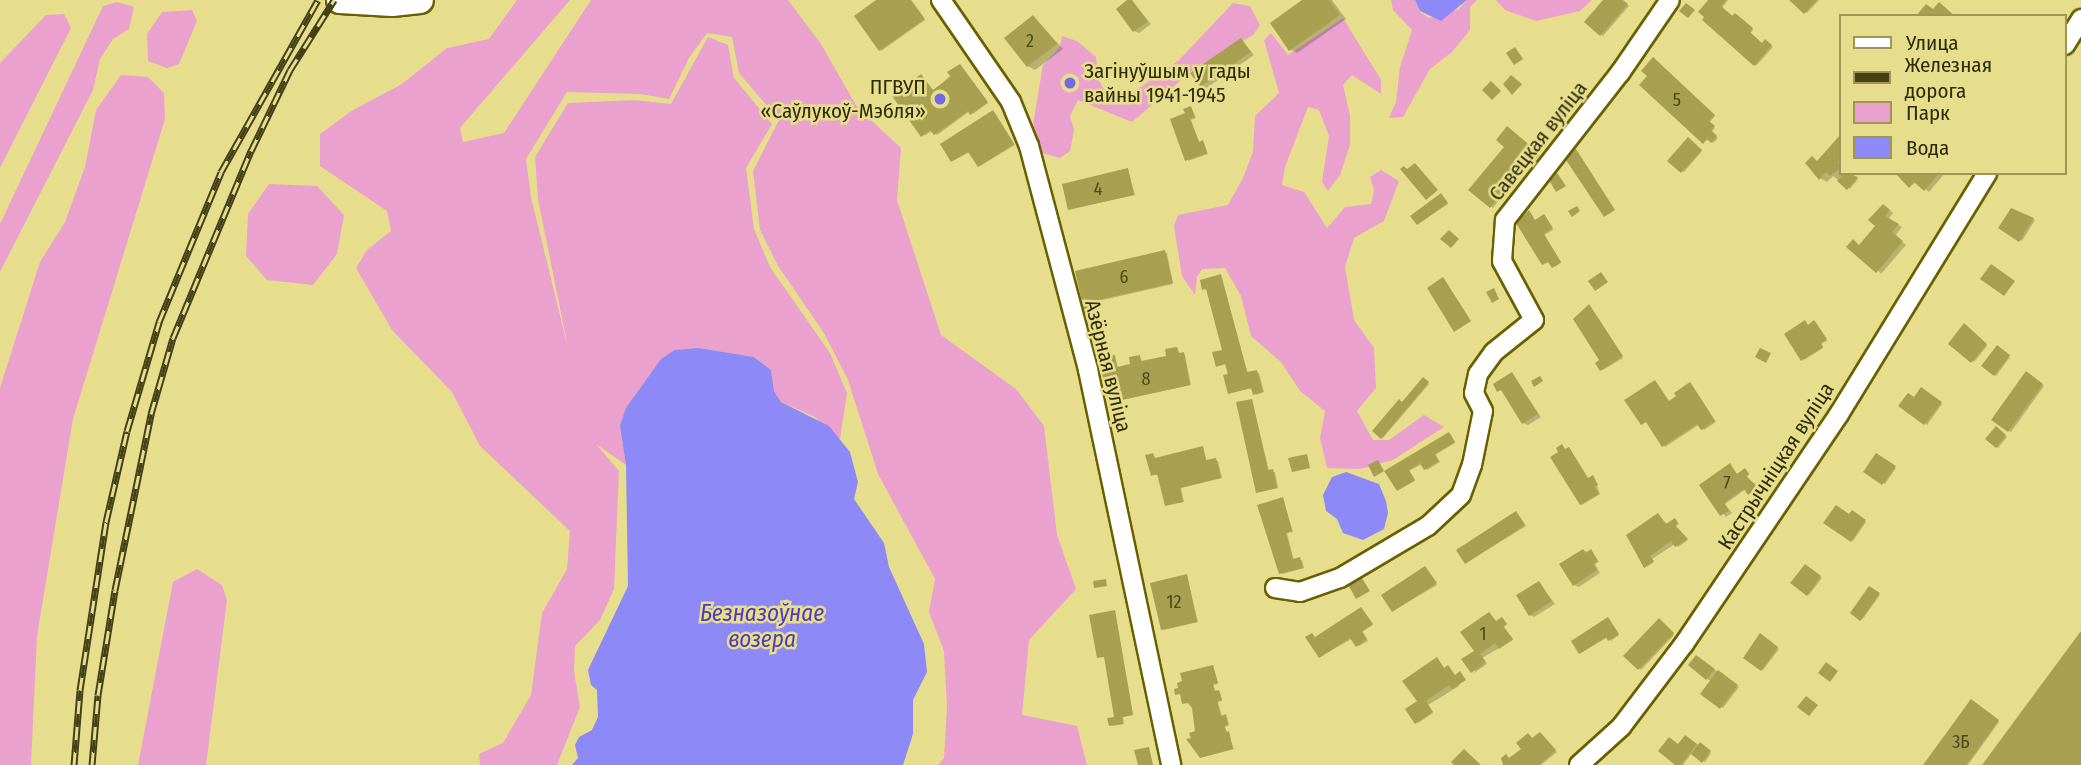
<!DOCTYPE html>
<html>
<head>
<meta charset="utf-8">
<style>
	body { margin:0 }
	#map { position:relative; width:2081px; height:765px; overflow:hidden; background:#e7de8d; font-family:"Fira Sans Condensed",sans-serif }
	div>[style] { position:absolute }
	.green>* { inset:0; background:#eba1cd }
	.water>* { inset:0; background:#8d89f6 }
	.shadow>* { inset:0; background:#0003 }
	.building>* { inset:0; background:#a8a050 }
	.roads { filter:drop-shadow(2px 0 #696000) drop-shadow(-2px 0 #696000) drop-shadow(0 2px #696000) drop-shadow(0 -2px #696000) }
	.street>* { height:18px; margin:-9px; padding:0 9px; transform-origin:9px; border-radius:9px; background:#fff }
	.secondary>* { height:26px; margin:-13px; padding:0 13px; transform-origin:13px; border-radius:13px; background:#fff }
	.rail>* { height:7px; margin-top:-3.5px; transform-origin:0; background:repeating-linear-gradient(90deg,#e7de8d 0 13px,#444018 0 26px); box-sizing:border-box; border-block:2px solid #444018 }
	.dots>* { width:19px; height:19px; translate:-50% -50%; box-sizing:border-box; border:4px solid #e7de8d; border-radius:50% }
	span { translate:-50% -50%; white-space:nowrap; text-align:center; line-height:1.15; -webkit-text-stroke:5px #e7de8d; paint-order:stroke }
	.number-label { font-size:18px; color:#4c4819 }
	.number-label span { -webkit-text-stroke-width:0 }
	.poi-label { font-size:21px; color:#2d2a07 }
	.left { translate:0 -50%; text-align:left }
	.right { translate:-100% -50%; text-align:right }
	.street-label { font-size:21px; color:#2d2a07 }
	.water-label { font-size:23px; color:#4f3bb9; font-style:italic }
	.legend { position:absolute; left:1839px; top:14px; width:228px; height:161px; box-sizing:border-box; background:#e7de8d; border:2px solid #9d9657; margin:0; padding:9px 12px; list-style:none; font-size:21px; color:#2d2a07 }
	.legend li { display:flex; align-items:center; gap:14px; height:35px }
	.legend b { width:35px; border:2px solid #9d9657 }
</style>
</head>
<body>
<div id="map">
	<div class="green">
		<div style="clip-path:polygon(517px 0,570px 0,460px 128px,463px 142px,504px 133px,591px 0,788px 0,821px 44px,857px 107px,901px 148px,897px 200px,941px 335px,1016px 389px,1044px 426px,1057px 535px,1076px 589px,1029px 640px,1022px 715px,1077px 726px,1087px 765px,938px 765px,944px 758px,947px 707px,944px 651px,929px 612px,935px 579px,878px 474px,848px 380px,824px 333px,778px 266px,760px 230px,753px 171px,779px 120px,739px 73px,732px 37px,707px 33px,689px 58px,669px 99px,640px 94px,567px 92px,526px 159px,531px 197px,568px 348px,538px 199px,535px 157px,568px 103px,635px 100px,671px 104px,708px 37px,728px 45px,734px 78px,772px 124px,746px 168px,754px 229px,770px 267px,830px 353px,847px 393px,840px 439px,815px 417px,781px 402px,774px 391px,771px 370px,754px 357px,699px 348px,620px 426px,626px 465px,596px 444px,619px 471px,614px 589px,600px 620px,575px 646px,574px 671px,580px 707px,557px 765px,480px 765px,479px 754px,503px 743px,531px 695px,542px 613px,567px 569px,570px 531px,480px 446px,452px 392px,392px 330px,356px 268px,367px 250px,391px 231px,387px 211px,320px 166px,320px 134px,353px 110px,402px 84px,447px 48px,489px 39px)"></div>
		<div style="clip-path:polygon(1391px 0,1415px 0,1420px 12px,1429px 18px,1459px 9px,1467px 0,1477px 0,1470px 7px,1470px 30px,1452px 52px,1430px 69px,1403px 117px,1389px 118px,1396px 102px,1400px 67px,1412px 30px,1393px 10px)"></div>
		<div style="clip-path:polygon(1496px 0,1592px 0,1580px 11px,1536px 21px,1505px 10px)"></div>
		<div style="clip-path:polygon(117px 2px,134px 7px,129px 29px,113px 39px,100px 59px,93px 90px,0 272px,0 224px,103px 6px)"></div>
		<div style="clip-path:polygon(1233px 3px,1250px 6px,1260px 25px,1253px 35px,1193px 70px,1132px 122px,1078px 100px,1070px 116px,1074px 130px,1070px 151px,1060px 158px,1042px 153px,1033px 124px,1043px 65px,1060px 47px,1062px 36px,1077px 41px,1096px 57px,1098px 79px,1108px 96px,1128px 96px,1179px 60px)"></div>
		<div style="clip-path:polygon(192px 10px,197px 21px,179px 64px,167px 68px,148px 61px,147px 34px,162px 12px)"></div>
		<div style="clip-path:polygon(64px 14px,71px 28px,0 168px,0 63px,46px 15px)"></div>
		<div style="clip-path:polygon(1343px 18px,1381px 80px,1381px 94px,1352px 75px,1343px 85px,1350px 115px,1350px 145px,1340px 175px,1328px 191px,1322px 182px,1329px 136px,1319px 110px,1308px 107px,1285px 167px,1282px 185px,1304px 192px,1327px 228px,1345px 207px,1371px 204px,1374px 190px,1370px 177px,1381px 170px,1399px 181px,1384px 221px,1354px 238px,1345px 267px,1354px 320px,1374px 348px,1376px 388px,1357px 411px,1373px 440px,1389px 440px,1424px 415px,1444px 427px,1393px 460px,1360px 469px,1327px 468px,1320px 438px,1325px 411px,1300px 391px,1281px 362px,1251px 336px,1241px 296px,1225px 268px,1202px 269px,1197px 277px,1195px 295px,1182px 276px,1174px 226px,1178px 215px,1228px 205px,1243px 178px,1253px 152px,1255px 116px,1279px 93px,1264px 40px,1271px 33px,1288px 55px)"></div>
		<div style="clip-path:polygon(121px 75px,148px 77px,164px 93px,165px 119px,73px 419px,37px 636px,31px 765px,0 765px,0 388px,40px 262px,65px 222px,85px 167px,96px 110px)"></div>
		<div style="clip-path:polygon(269px 184px,317px 186px,344px 215px,337px 254px,313px 285px,267px 280px,246px 256px,248px 214px)"></div>
		<div style="clip-path:polygon(197px 569px,222px 585px,227px 600px,206px 765px,138px 765px,173px 582px)"></div>
	</div>
	<div class="water">
		<div style="clip-path:polygon(1415px 0,1467px 0,1441px 21px,1420px 11px)"></div>
		<div style="clip-path:polygon(699px 348px,754px 357px,771px 370px,774px 391px,781px 402px,829px 426px,850px 452px,858px 482px,854px 499px,884px 543px,889px 567px,924px 644px,927px 672px,913px 700px,913px 734px,903px 765px,572px 765px,578px 758px,575px 745px,579px 737px,592px 730px,598px 717px,597px 690px,591px 685px,588px 670px,628px 586px,626px 465px,620px 426px,626px 408px,661px 359px,675px 350px)"></div>
		<div style="clip-path:polygon(1346px 472px,1379px 484px,1386px 501px,1388px 513px,1384px 529px,1363px 540px,1343px 533px,1337px 519px,1326px 511px,1323px 495px,1332px 477px)"></div>
	</div>
	<div class="shadow">
		<div style="clip-path:polygon(879px 0,911px 0,925px 20px,881px 51px)"></div>
		<div style="clip-path:polygon(1130px 0,1151px 24px,1139px 33px,1134px 31px)"></div>
		<div style="clip-path:polygon(1305px 0,1332px 0,1346px 19px,1297px 53px,1290px 49px)"></div>
		<div style="clip-path:polygon(1606px 0,1622px 0,1629px 6px,1603px 36px,1587px 22px)"></div>
		<div style="clip-path:polygon(1710px 0,1728px 0,1722px 8px,1753px 30px,1750px 34px,1763px 45px,1765px 42px,1773px 47px,1756px 66px,1704px 20px)"></div>
		<div style="clip-path:polygon(1791px 0,1819px 0,1807px 13px)"></div>
		<div style="clip-path:polygon(1034px 17px,1063px 49px,1035px 70px,1028px 66px)"></div>
		<div style="clip-path:polygon(1241px 40px,1254px 55px,1205px 89px,1201px 86px)"></div>
		<div style="clip-path:polygon(1655px 60px,1715px 116px,1709px 123px,1715px 128px,1711px 132px,1718px 138px,1713px 143px,1709px 139px,1704px 142px)"></div>
		<div style="clip-path:polygon(961px 66px,988px 103px,973px 114px,970px 111px,937px 135px,933px 130px,924px 136px,933px 91px)"></div>
		<div style="clip-path:polygon(1191px 108px,1196px 118px,1191px 120px,1200px 144px,1204px 143px,1208px 154px,1188px 161px)"></div>
		<div style="clip-path:polygon(995px 113px,1015px 145px,980px 166px,970px 152px,952px 161px)"></div>
		<div style="clip-path:polygon(1508px 128px,1540px 155px,1535px 161px,1530px 158px,1493px 208px,1471px 190px,1506px 147px)"></div>
		<div style="clip-path:polygon(1841px 137px,1841px 173px,1852px 173px,1858px 179px,1850px 189px,1833px 176px,1827px 182px,1820px 178px,1818px 162px)"></div>
		<div style="clip-path:polygon(1688px 140px,1702px 151px,1684px 172px,1670px 160px)"></div>
		<div style="clip-path:polygon(1128px 170px,1135px 195px,1070px 209px)"></div>
		<div style="clip-path:polygon(1898px 173px,1945px 173px,1929px 192px,1916px 182px,1910px 187px)"></div>
		<div style="clip-path:polygon(1443px 196px,1448px 204px,1418px 224px)"></div>
		<div style="clip-path:polygon(1887px 208px,1893px 213px,1888px 220px,1902px 227px,1895px 236px,1906px 245px,1881px 274px,1860px 246px,1878px 226px)"></div>
		<div style="clip-path:polygon(2024px 214px,2035px 220px,2022px 241px,2000px 227px)"></div>
		<div style="clip-path:polygon(1546px 217px,1553px 230px,1544px 235px,1561px 263px,1555px 267px,1550px 262px,1543px 264px,1536px 222px)"></div>
		<div style="clip-path:polygon(1167px 253px,1173px 284px,1094px 302px,1098px 318px,1088px 319px,1078px 272px)"></div>
		<div style="clip-path:polygon(1221px 276px,1248px 374px,1259px 373px,1264px 392px,1256px 395px,1253px 388px,1229px 393px,1227px 364px,1217px 365px,1224px 351px,1208px 289px,1204px 288px)"></div>
		<div style="clip-path:polygon(1591px 307px,1623px 358px,1603px 370px,1601px 370px)"></div>
		<div style="clip-path:polygon(1805px 322px,1809px 326px,1816px 323px,1827px 341px,1821px 344px,1823px 348px,1804px 360px)"></div>
		<div style="clip-path:polygon(1965px 326px,1987px 346px,1974px 362px,1950px 344px)"></div>
		<div style="clip-path:polygon(1177px 348px,1180px 355px,1185px 355px,1191px 385px,1122px 400px,1123px 408px,1111px 409px,1115px 357px,1118px 368px,1132px 365px,1140px 357px,1142px 362px,1168px 357px)"></div>
		<div style="clip-path:polygon(1997px 348px,2010px 357px,1996px 376px,1983px 366px)"></div>
		<div style="clip-path:polygon(2026px 373px,2044px 386px,2011px 432px,1993px 419px)"></div>
		<div style="clip-path:polygon(1512px 374px,1541px 417px,1528px 425px,1523px 423px)"></div>
		<div style="clip-path:polygon(1424px 380px,1429px 384px,1383px 438px,1374px 431px)"></div>
		<div style="clip-path:polygon(1692px 385px,1716px 422px,1704px 430px,1700px 424px,1665px 447px,1648px 423px)"></div>
		<div style="clip-path:polygon(1922px 389px,1942px 404px,1927px 425px,1901px 405px,1914px 399px)"></div>
		<div style="clip-path:polygon(1252px 400px,1269px 471px,1275px 472px,1278px 488px,1260px 492px)"></div>
		<div style="clip-path:polygon(1996px 429px,2007px 437px,1998px 448px,1987px 439px)"></div>
		<div style="clip-path:polygon(1451px 435px,1455px 443px,1435px 455px,1440px 462px,1427px 470px,1422px 464px,1409px 471px,1415px 481px,1398px 490px,1387px 472px)"></div>
		<div style="clip-path:polygon(1203px 448px,1207px 462px,1218px 461px,1222px 478px,1181px 488px,1184px 502px,1166px 505px,1159px 475px,1152px 475px,1153px 455px,1156px 459px)"></div>
		<div style="clip-path:polygon(1877px 455px,1896px 468px,1885px 484px,1865px 471px)"></div>
		<div style="clip-path:polygon(1746px 471px,1749px 475px,1746px 478px,1758px 489px,1751px 494px,1746px 489px,1725px 504px,1732px 513px,1726px 517px,1701px 485px)"></div>
		<div style="clip-path:polygon(1594px 478px,1600px 494px,1582px 505px,1589px 479px)"></div>
		<div style="clip-path:polygon(1283px 499px,1293px 532px,1287px 533px,1294px 561px,1302px 560px,1304px 568px,1282px 574px)"></div>
		<div style="clip-path:polygon(1852px 513px,1866px 522px,1853px 541px,1826px 523px,1849px 517px)"></div>
		<div style="clip-path:polygon(1518px 514px,1526px 526px,1466px 563px)"></div>
		<div style="clip-path:polygon(1658px 515px,1668px 525px,1676px 521px,1679px 524px,1675px 527px,1688px 540px,1678px 547px,1675px 544px,1652px 559px,1654px 562px,1647px 567px)"></div>
		<div style="clip-path:polygon(1583px 551px,1592px 552px,1599px 562px,1595px 564px,1600px 573px,1579px 587px,1574px 585px)"></div>
		<div style="clip-path:polygon(1805px 566px,1822px 578px,1809px 595px,1793px 583px)"></div>
		<div style="clip-path:polygon(1426px 568px,1437px 585px,1393px 611px)"></div>
		<div style="clip-path:polygon(1187px 576px,1198px 622px,1164px 630px,1163px 629px)"></div>
		<div style="clip-path:polygon(1539px 583px,1555px 604px,1534px 617px,1530px 615px)"></div>
		<div style="clip-path:polygon(1870px 588px,1880px 595px,1862px 620px,1852px 613px)"></div>
		<div style="clip-path:polygon(1363px 610px,1373px 625px,1362px 632px,1368px 641px,1359px 646px,1353px 638px,1320px 657px,1315px 639px)"></div>
		<div style="clip-path:polygon(1115px 612px,1133px 715px,1123px 717px,1124px 724px,1112px 726px,1116px 719px,1106px 657px,1098px 657px)"></div>
		<div style="clip-path:polygon(1489px 614px,1497px 622px,1503px 620px,1507px 625px,1504px 627px,1513px 640px,1482px 658px,1487px 664px,1474px 673px,1480px 657px,1463px 632px)"></div>
		<div style="clip-path:polygon(1609px 620px,1619px 635px,1611px 641px,1608px 637px,1581px 653px,1573px 642px)"></div>
		<div style="clip-path:polygon(1661px 622px,1674px 635px,1641px 670px,1625px 656px)"></div>
		<div style="clip-path:polygon(1761px 636px,1779px 649px,1763px 670px,1745px 657px)"></div>
		<div style="clip-path:polygon(1697px 657px,1739px 687px,1723px 708px,1702px 693px,1711px 681px,1707px 679px)"></div>
		<div style="clip-path:polygon(1437px 659px,1459px 686px,1428px 705px,1433px 713px,1418px 723px,1417px 703px)"></div>
		<div style="clip-path:polygon(1213px 667px,1218px 684px,1213px 685px,1216px 693px,1220px 693px,1222px 701px,1218px 702px,1222px 717px,1227px 717px,1229px 725px,1225px 727px,1234px 749px,1203px 757px,1194px 708px,1190px 703px,1184px 703px,1182px 694px,1177px 694px)"></div>
		<div style="clip-path:polygon(1971px 702px,1999px 722px,1968px 765px,1925px 765px)"></div>
		<div style="clip-path:polygon(1542px 735px,1557px 752px,1541px 765px,1505px 765px)"></div>
		<div style="clip-path:polygon(1685px 737px,1711px 753px,1705px 762px,1692px 753px,1683px 765px,1678px 765px,1679px 746px)"></div>
	</div>
	<div class="building">
		<div style="clip-path:polygon(876px 0,911px 0,925px 19px,879px 51px,854px 16px)"></div>
		<div style="clip-path:polygon(1127px 0,1132px 0,1148px 21px,1133px 32px,1116px 9px)"></div>
		<div style="clip-path:polygon(1302px 0,1329px 0,1340px 15px,1289px 51px,1270px 23px)"></div>
		<div style="clip-path:polygon(1603px 0,1623px 0,1628px 4px,1600px 36px,1584px 22px)"></div>
		<div style="clip-path:polygon(1708px 0,1726px 0,1721px 6px,1732px 16px,1735px 13px,1753px 28px,1750px 32px,1762px 43px,1765px 39px,1772px 45px,1754px 66px,1702px 20px,1704px 17px,1698px 12px)"></div>
		<div style="clip-path:polygon(1789px 0,1817px 0,1804px 14px)"></div>
		<div style="clip-path:polygon(1939px 2px,1955px 16px,1916px 16px,1926px 4px,1933px 9px)"></div>
		<div style="clip-path:polygon(1686px 3px,1695px 10px,1688px 18px,1679px 11px)"></div>
		<div style="clip-path:polygon(1033px 15px,1057px 44px,1027px 67px,1004px 38px)"></div>
		<div style="clip-path:polygon(1241px 38px,1251px 52px,1200px 87px,1190px 73px)"></div>
		<div style="clip-path:polygon(1515px 47px,1523px 59px,1514px 65px,1506px 53px)"></div>
		<div style="clip-path:polygon(1653px 57px,1715px 115px,1709px 121px,1715px 126px,1711px 130px,1717px 136px,1711px 143px,1707px 139px,1703px 144px,1639px 85px,1647px 76px,1641px 71px)"></div>
		<div style="clip-path:polygon(960px 64px,988px 102px,970px 115px,968px 111px,934px 135px,930px 130px,921px 137px,892px 96px,921px 74px,933px 90px,951px 77px,947px 72px)"></div>
		<div style="clip-path:polygon(1511px 75px,1522px 84px,1512px 95px,1503px 84px)"></div>
		<div style="clip-path:polygon(1491px 81px,1501px 91px,1492px 100px,1482px 90px)"></div>
		<div style="clip-path:polygon(1561px 105px,1569px 114px,1563px 119px,1555px 110px)"></div>
		<div style="clip-path:polygon(1191px 106px,1195px 117px,1190px 119px,1199px 142px,1203px 140px,1207px 153px,1185px 161px,1170px 119px,1185px 113px,1183px 109px)"></div>
		<div style="clip-path:polygon(993px 110px,1014px 144px,978px 167px,968px 152px,951px 162px,940px 144px)"></div>
		<div style="clip-path:polygon(1507px 126px,1539px 153px,1533px 162px,1528px 158px,1490px 208px,1468px 190px,1504px 147px,1496px 140px)"></div>
		<div style="clip-path:polygon(1841px 134px,1841px 159px,1838px 162px,1841px 168px,1830px 176px,1826px 172px,1819px 180px,1805px 163px,1812px 156px,1817px 161px)"></div>
		<div style="clip-path:polygon(1688px 137px,1702px 150px,1681px 173px,1667px 161px)"></div>
		<div style="clip-path:polygon(1576px 149px,1615px 210px,1604px 217px,1564px 157px)"></div>
		<div style="clip-path:polygon(1415px 163px,1438px 190px,1426px 200px,1400px 169px,1404px 166px,1407px 169px)"></div>
		<div style="clip-path:polygon(1128px 168px,1134px 195px,1068px 210px,1062px 184px)"></div>
		<div style="clip-path:polygon(1555px 170px,1566px 186px,1556px 192px,1546px 175px)"></div>
		<div style="clip-path:polygon(1844px 173px,1858px 177px,1847px 190px,1837px 181px)"></div>
		<div style="clip-path:polygon(1895px 173px,1939px 173px,1924px 191px,1914px 182px,1909px 188px)"></div>
		<div style="clip-path:polygon(1441px 193px,1448px 203px,1417px 225px,1410px 216px)"></div>
		<div style="clip-path:polygon(1883px 204px,1890px 210px,1885px 216px,1899px 224px,1892px 232px,1903px 241px,1876px 273px,1846px 247px,1853px 239px,1859px 245px,1875px 226px,1868px 220px)"></div>
		<div style="clip-path:polygon(1577px 206px,1580px 211px,1572px 217px,1568px 211px)"></div>
		<div style="clip-path:polygon(2011px 208px,2034px 218px,2019px 242px,1998px 228px)"></div>
		<div style="clip-path:polygon(1529px 210px,1535px 220px,1544px 214px,1553px 228px,1544px 234px,1561px 262px,1552px 268px,1548px 262px,1542px 265px,1516px 223px)"></div>
		<div style="clip-path:polygon(1449px 230px,1459px 239px,1451px 248px,1440px 239px)"></div>
		<div style="clip-path:polygon(1165px 250px,1173px 283px,1093px 301px,1097px 318px,1086px 320px,1075px 271px)"></div>
		<div style="clip-path:polygon(1991px 264px,2015px 281px,2004px 296px,1980px 279px)"></div>
		<div style="clip-path:polygon(1601px 272px,1608px 282px,1595px 291px,1588px 281px)"></div>
		<div style="clip-path:polygon(1221px 274px,1247px 372px,1257px 370px,1263px 392px,1253px 395px,1251px 388px,1228px 394px,1223px 375px,1228px 374px,1225px 364px,1216px 367px,1212px 352px,1222px 350px,1206px 289px,1202px 290px,1200px 280px)"></div>
		<div style="clip-path:polygon(1443px 277px,1471px 321px,1454px 332px,1427px 288px)"></div>
		<div style="clip-path:polygon(1494px 288px,1499px 299px,1492px 303px,1486px 292px)"></div>
		<div style="clip-path:polygon(1589px 304px,1623px 356px,1600px 371px,1595px 363px,1599px 360px,1573px 319px)"></div>
		<div style="clip-path:polygon(1805px 320px,1808px 325px,1814px 320px,1827px 339px,1821px 343px,1823px 347px,1801px 361px,1784px 334px)"></div>
		<div style="clip-path:polygon(1964px 323px,1987px 344px,1971px 363px,1948px 344px)"></div>
		<div style="clip-path:polygon(1997px 345px,2010px 355px,1994px 376px,1981px 366px)"></div>
		<div style="clip-path:polygon(1177px 347px,1179px 353px,1184px 352px,1190px 385px,1121px 400px,1123px 407px,1110px 410px,1099px 358px,1115px 355px,1117px 367px,1130px 364px,1129px 357px,1140px 355px,1141px 361px,1166px 356px,1165px 349px)"></div>
		<div style="clip-path:polygon(1760px 348px,1771px 353px,1766px 363px,1755px 357px)"></div>
		<div style="clip-path:polygon(2026px 371px,2043px 384px,2008px 432px,1991px 420px)"></div>
		<div style="clip-path:polygon(1512px 372px,1538px 414px,1522px 424px,1501px 390px,1497px 392px,1493px 384px)"></div>
		<div style="clip-path:polygon(1540px 376px,1543px 381px,1534px 387px,1531px 381px)"></div>
		<div style="clip-path:polygon(1423px 377px,1429px 382px,1381px 439px,1372px 431px,1399px 399px,1402px 402px)"></div>
		<div style="clip-path:polygon(1655px 380px,1669px 401px,1676px 396px,1674px 393px,1690px 382px,1715px 421px,1701px 430px,1697px 424px,1662px 447px,1646px 422px,1641px 425px,1624px 400px)"></div>
		<div style="clip-path:polygon(1921px 387px,1942px 402px,1924px 425px,1898px 406px,1908px 393px,1914px 397px)"></div>
		<div style="clip-path:polygon(1252px 399px,1268px 470px,1273px 469px,1277px 488px,1256px 493px,1236px 402px)"></div>
		<div style="clip-path:polygon(1996px 426px,2006px 435px,1996px 448px,1985px 439px)"></div>
		<div style="clip-path:polygon(1449px 432px,1455px 442px,1435px 454px,1439px 461px,1424px 470px,1420px 463px,1409px 470px,1415px 480px,1397px 491px,1384px 471px)"></div>
		<div style="clip-path:polygon(1562px 444px,1565px 449px,1569px 447px,1588px 478px,1593px 475px,1598px 485px,1595px 487px,1599px 494px,1580px 505px,1550px 457px,1558px 452px,1556px 448px)"></div>
		<div style="clip-path:polygon(1203px 446px,1206px 460px,1216px 458px,1221px 478px,1180px 488px,1183px 502px,1165px 506px,1157px 474px,1151px 476px,1145px 455px,1153px 453px,1155px 458px)"></div>
		<div style="clip-path:polygon(1876px 453px,1896px 466px,1882px 485px,1863px 472px)"></div>
		<div style="clip-path:polygon(1307px 454px,1310px 468px,1292px 472px,1288px 458px)"></div>
		<div style="clip-path:polygon(1378px 460px,1384px 471px,1374px 477px,1368px 465px)"></div>
		<div style="clip-path:polygon(1730px 463px,1737px 474px,1745px 468px,1749px 474px,1746px 476px,1758px 487px,1748px 495px,1744px 489px,1724px 503px,1729px 511px,1720px 516px,1699px 485px)"></div>
		<div style="clip-path:polygon(1283px 497px,1292px 531px,1286px 533px,1293px 559px,1300px 557px,1303px 568px,1279px 574px,1257px 505px)"></div>
		<div style="clip-path:polygon(1836px 505px,1849px 514px,1852px 510px,1866px 520px,1851px 542px,1823px 523px)"></div>
		<div style="clip-path:polygon(1516px 511px,1525px 525px,1465px 564px,1456px 550px)"></div>
		<div style="clip-path:polygon(1658px 513px,1666px 524px,1675px 518px,1678px 523px,1675px 525px,1688px 539px,1675px 547px,1671px 541px,1650px 556px,1654px 561px,1644px 568px,1626px 535px)"></div>
		<div style="clip-path:polygon(1583px 549px,1586px 553px,1591px 549px,1598px 561px,1593px 564px,1597px 570px,1573px 586px,1559px 564px)"></div>
		<div style="clip-path:polygon(1805px 564px,1821px 576px,1807px 596px,1790px 583px)"></div>
		<div style="clip-path:polygon(1425px 566px,1437px 583px,1392px 612px,1381px 595px)"></div>
		<div style="clip-path:polygon(1187px 574px,1197px 622px,1161px 630px,1150px 583px)"></div>
		<div style="clip-path:polygon(1360px 575px,1370px 591px,1356px 599px,1347px 583px)"></div>
		<div style="clip-path:polygon(1106px 579px,1107px 586px,1094px 588px,1093px 581px)"></div>
		<div style="clip-path:polygon(1539px 581px,1552px 601px,1529px 616px,1516px 595px)"></div>
		<div style="clip-path:polygon(1869px 586px,1880px 593px,1860px 621px,1850px 613px)"></div>
		<div style="clip-path:polygon(1361px 607px,1373px 624px,1362px 631px,1367px 639px,1356px 647px,1350px 638px,1319px 658px,1305px 637px,1312px 633px,1315px 637px)"></div>
		<div style="clip-path:polygon(1115px 610px,1133px 715px,1122px 717px,1123px 724px,1109px 726px,1107px 718px,1114px 717px,1104px 657px,1097px 658px,1089px 615px)"></div>
		<div style="clip-path:polygon(1489px 612px,1496px 621px,1502px 617px,1507px 624px,1503px 626px,1513px 639px,1499px 649px,1495px 643px,1480px 654px,1486px 662px,1471px 673px,1461px 659px,1474px 651px,1460px 632px)"></div>
		<div style="clip-path:polygon(1608px 617px,1619px 634px,1608px 641px,1606px 637px,1579px 654px,1571px 641px)"></div>
		<div style="clip-path:polygon(1659px 618px,1674px 633px,1638px 670px,1623px 656px)"></div>
		<div style="clip-path:polygon(2081px 631px,2081px 765px,1982px 765px)"></div>
		<div style="clip-path:polygon(1760px 633px,1778px 647px,1761px 671px,1743px 658px)"></div>
		<div style="clip-path:polygon(1696px 655px,1715px 669px,1706px 680px,1688px 665px)"></div>
		<div style="clip-path:polygon(1437px 657px,1444px 668px,1448px 665px,1455px 675px,1460px 671px,1466px 680px,1452px 689px,1449px 685px,1426px 701px,1433px 712px,1415px 724px,1405px 709px,1417px 701px,1402px 681px)"></div>
		<div style="clip-path:polygon(1826px 662px,1838px 671px,1830px 682px,1818px 673px)"></div>
		<div style="clip-path:polygon(1213px 665px,1218px 683px,1213px 684px,1215px 691px,1219px 690px,1222px 700px,1217px 701px,1221px 716px,1226px 714px,1228px 725px,1224px 726px,1226px 732px,1229px 731px,1233px 749px,1200px 758px,1186px 739px,1191px 738px,1189px 733px,1195px 731px,1192px 708px,1188px 703px,1182px 704px,1180px 694px,1175px 695px,1174px 689px,1178px 688px,1177px 683px,1182px 681px,1180px 673px)"></div>
		<div style="clip-path:polygon(1718px 670px,1738px 685px,1720px 709px,1700px 694px)"></div>
		<div style="clip-path:polygon(1806px 696px,1818px 705px,1809px 716px,1797px 707px)"></div>
		<div style="clip-path:polygon(1971px 699px,1999px 720px,1966px 765px,1923px 765px)"></div>
		<div style="clip-path:polygon(1540px 732px,1556px 750px,1539px 765px,1503px 765px,1501px 758px,1506px 754px,1509px 758px,1521px 749px,1516px 743px,1528px 733px,1532px 738px)"></div>
		<div style="clip-path:polygon(1685px 735px,1697px 744px,1681px 765px,1675px 765px,1658px 751px,1669px 737px,1678px 744px)"></div>
		<div style="clip-path:polygon(1700px 742px,1711px 751px,1702px 763px,1691px 754px)"></div>
		<div style="clip-path:polygon(1149px 747px,1153px 765px,1138px 765px,1134px 750px)"></div>
		<div style="clip-path:polygon(1464px 749px,1481px 765px,1454px 765px,1451px 762px)"></div>
	</div>
	<div class="roads">
		<div class="street">
			<div style="left:941px;top:0;width:124px;rotate:55.5deg"></div>
			<div style="left:1011px;top:102px;width:48px;rotate:67.8deg"></div>
			<div style="left:1029px;top:146px;width:232px;rotate:75.2deg"></div>
			<div style="left:1088px;top:370px;width:404px;rotate:78.1deg"></div>
			<div style="left:2065px;top:45px;width:31px;rotate:-58deg"></div>
			<div style="left:1275px;top:588px;width:25px;rotate:9deg"></div>
			<div style="left:1300px;top:592px;width:42px;rotate:-19.3deg"></div>
			<div style="left:1340px;top:578px;width:102px;rotate:-30.6deg"></div>
			<div style="left:1428px;top:526px;width:45px;rotate:-43.2deg"></div>
			<div style="left:1461px;top:495px;width:32px;rotate:-70deg"></div>
			<div style="left:1472px;top:465px;width:55px;rotate:-78.5deg"></div>
			<div style="left:1483px;top:411px;width:20px;rotate:-117deg"></div>
			<div style="left:1474px;top:393px;width:19px;rotate:-78deg"></div>
			<div style="left:1478px;top:374px;width:27px;rotate:-54deg"></div>
			<div style="left:1494px;top:352px;width:51px;rotate:-38.7deg"></div>
			<div style="left:1534px;top:320px;width:67px;rotate:-118.5deg"></div>
			<div style="left:1502px;top:261px;width:41px;rotate:-85.8deg"></div>
			<div style="left:1505px;top:220px;width:187px;rotate:-52deg"></div>
			<div style="left:1620px;top:73px;width:88px;rotate:-55.6deg"></div>
			<div style="left:1579px;top:765px;width:57px;rotate:-42.1deg"></div>
			<div style="left:1621px;top:727px;width:104px;rotate:-52.8deg"></div>
			<div style="left:1684px;top:644px;width:277px;rotate:-56deg"></div>
			<div style="left:1839px;top:414px;width:283px;rotate:-58.4deg"></div>
		</div>
		<div class="secondary">
			<div style="left:340px;top:0;width:52px;rotate:3.3deg"></div>
			<div style="left:392px;top:3px;width:28px;rotate:-6deg"></div>
		</div>
	</div>
	<div class="rail">
		<div style="left:74px;top:765px;width:75px;rotate:-85.4deg"></div>
		<div style="left:80px;top:690px;width:170px;rotate:-81.2deg"></div>
		<div style="left:106px;top:522px;width:93px;rotate:-77deg"></div>
		<div style="left:127px;top:431px;width:114px;rotate:-73.6deg"></div>
		<div style="left:159px;top:322px;width:162px;rotate:-67.5deg"></div>
		<div style="left:221px;top:172px;width:197px;rotate:-60.6deg"></div>
		<div style="left:92px;top:765px;width:70px;rotate:-85.1deg"></div>
		<div style="left:98px;top:695px;width:106px;rotate:-80.8deg"></div>
		<div style="left:115px;top:590px;width:180px;rotate:-78.4deg"></div>
		<div style="left:151px;top:414px;width:79px;rotate:-73.9deg"></div>
		<div style="left:173px;top:338px;width:203px;rotate:-67.4deg"></div>
		<div style="left:251px;top:151px;width:90px;rotate:-64.3deg"></div>
		<div style="left:290px;top:70px;width:83px;rotate:-57.8deg"></div>
	</div>
	<div class="dots">
		<div style="left:1070px;top:83px;background:#7268e3"></div>
		<div style="left:940px;top:99px;background:#7268e3"></div>
	</div>
	<div class="number-label">
		<span style="left:1030px;top:41px">2</span>
		<span style="left:1677px;top:100px">5</span>
		<span style="left:1098px;top:189px">4</span>
		<span style="left:1124px;top:277px">6</span>
		<span style="left:1146px;top:379px">8</span>
		<span style="left:1727px;top:483px">7</span>
		<span style="left:1174px;top:602px">12</span>
		<span style="left:1483px;top:634px">1</span>
		<span style="left:1961px;top:742px">3Б</span>
	</div>
	<div class="poi-label">
		<span class="left" style="left:1084px;top:83px">Загінуўшым у гады<br>вайны 1941-1945</span>
		<span class="right" style="left:926px;top:99px">ПГВУП<br>«Саўлукоў-Мэбля»</span>
	</div>
	<div class="street-label">
		<span style="left:1538px;top:141px;rotate:-52deg">Савецкая вуліца</span>
		<span style="left:1108px;top:366px;rotate:76deg">Азёрная вуліца</span>
		<span style="left:1776px;top:466px;rotate:-57deg">Кастрычніцкая вуліца</span>
	</div>
	<div class="water-label">
		<span style="left:762px;top:626px">Безназоўнае<br>возера</span>
	</div>
	<ul class="legend">
	<li><b style="height:9px;background:#fff"></b>Улица</li>
	<li><b style="height:9px;background:#444018"></b>Железная дорога</li>
	<li><b style="height:19px;background:#eba1cd"></b>Парк</li>
	<li><b style="height:19px;background:#8d89f6"></b>Вода</li>
	</ul>
</div>
</body>
</html>
